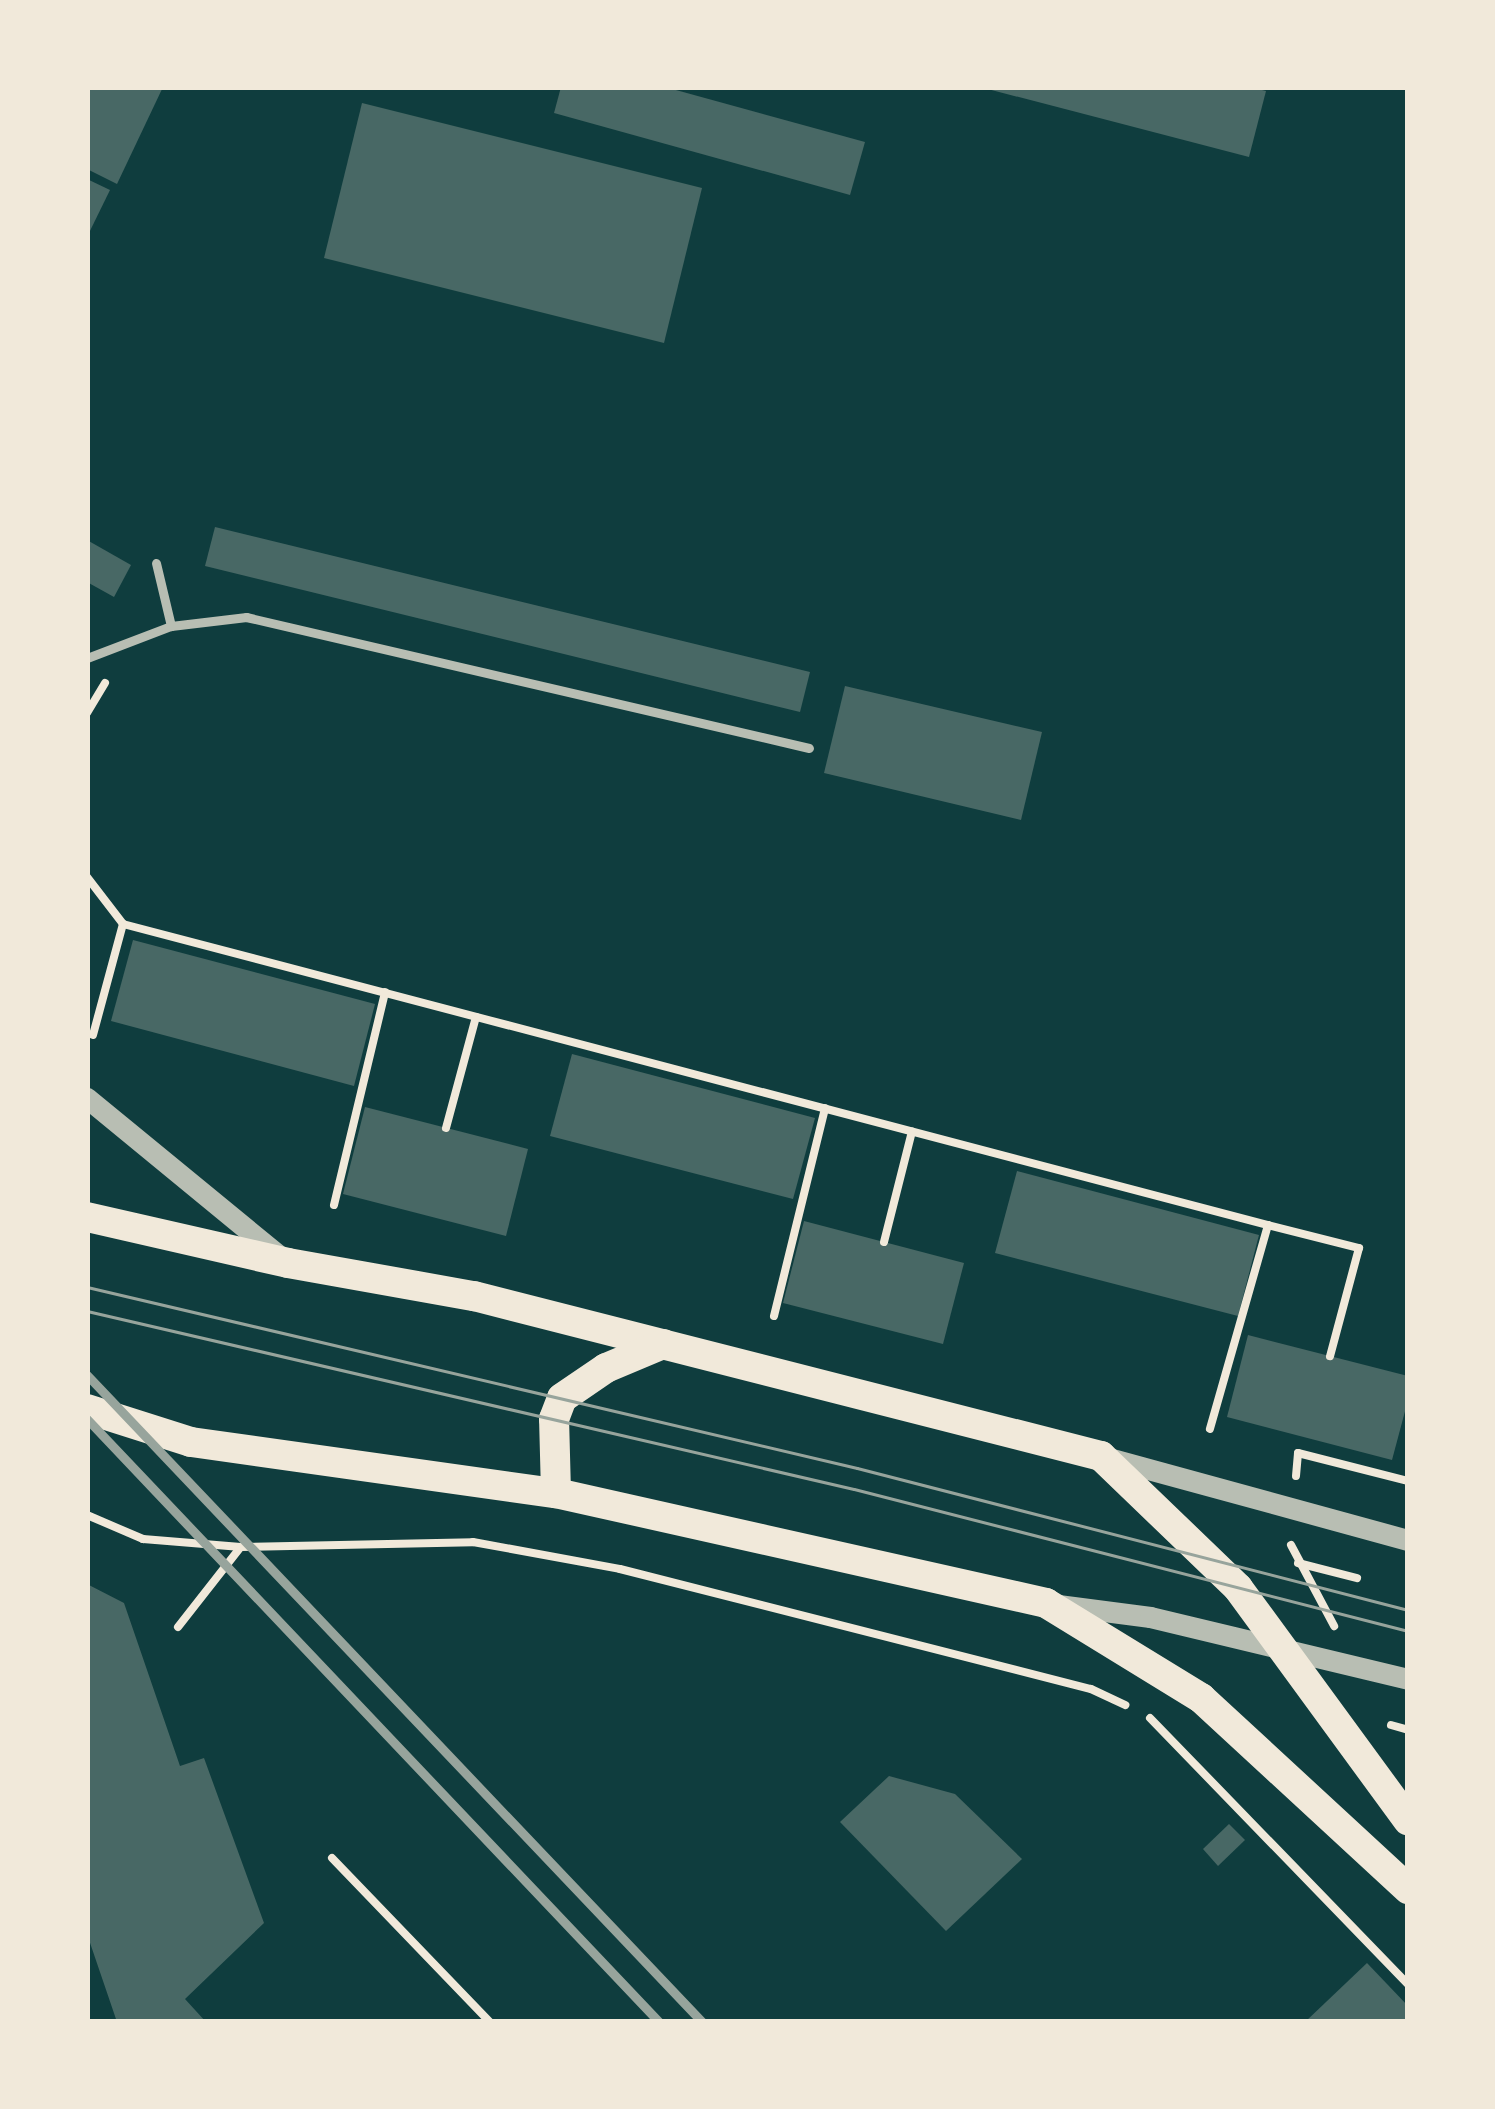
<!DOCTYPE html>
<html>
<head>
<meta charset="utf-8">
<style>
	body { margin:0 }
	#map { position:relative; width:1495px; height:2109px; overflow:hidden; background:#0f3d3e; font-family:Roboto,sans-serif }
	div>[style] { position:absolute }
	.building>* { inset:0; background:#486865 }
	.path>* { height:8px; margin:-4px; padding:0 4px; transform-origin:4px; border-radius:4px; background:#f1e9da }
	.service>* { height:9px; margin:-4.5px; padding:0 4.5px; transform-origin:4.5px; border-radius:4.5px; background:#b8beb3 }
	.tertiary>* { height:21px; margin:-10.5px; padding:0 10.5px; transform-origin:10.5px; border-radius:10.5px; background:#b8beb3 }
	.primary>* { height:30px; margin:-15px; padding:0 15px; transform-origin:15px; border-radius:15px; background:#f1e9da }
	.tram>* { height:3px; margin:-1.5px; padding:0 1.5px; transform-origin:1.5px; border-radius:1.5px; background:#97a49c }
	.rail>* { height:9px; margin:-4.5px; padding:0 4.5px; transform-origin:4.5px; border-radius:4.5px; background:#97a49c }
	span { translate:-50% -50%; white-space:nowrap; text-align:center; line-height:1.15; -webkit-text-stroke:12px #f1e9da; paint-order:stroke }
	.frame { position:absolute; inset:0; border:90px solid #f1e9da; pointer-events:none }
</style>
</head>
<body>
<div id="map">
	<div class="building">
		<div style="clip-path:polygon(87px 87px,163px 87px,117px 184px,87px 169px)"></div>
		<div style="clip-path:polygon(561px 87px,665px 87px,865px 142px,850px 195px,554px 113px)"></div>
		<div style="clip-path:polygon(980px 87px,1250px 87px,1266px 91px,1249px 157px)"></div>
		<div style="clip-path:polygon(362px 103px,702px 188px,664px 343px,324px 258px)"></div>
		<div style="clip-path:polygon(87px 179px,110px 190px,87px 237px)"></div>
		<div style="clip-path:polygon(215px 527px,810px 672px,800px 712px,205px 566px)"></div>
		<div style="clip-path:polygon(87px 540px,131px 565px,114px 597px,87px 582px)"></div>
		<div style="clip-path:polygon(845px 686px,1042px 732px,1021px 820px,824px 773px)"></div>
		<div style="clip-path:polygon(133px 940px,375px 1004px,354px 1086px,111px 1021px)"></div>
		<div style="clip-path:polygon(572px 1054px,815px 1118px,793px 1199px,550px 1136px)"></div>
		<div style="clip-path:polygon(365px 1107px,528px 1149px,506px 1236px,343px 1194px)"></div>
		<div style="clip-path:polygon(1017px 1171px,1259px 1235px,1238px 1316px,995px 1253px)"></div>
		<div style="clip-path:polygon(804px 1221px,964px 1263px,943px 1344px,783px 1303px)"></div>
		<div style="clip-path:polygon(1248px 1335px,1408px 1376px,1408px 1400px,1392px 1460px,1227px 1417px)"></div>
		<div style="clip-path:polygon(87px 1584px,124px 1603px,180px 1766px,204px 1758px,264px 1923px,185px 1999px,206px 2022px,117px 2022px,87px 1934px)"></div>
		<div style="clip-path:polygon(889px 1776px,955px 1794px,1022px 1859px,946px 1931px,840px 1822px)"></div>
		<div style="clip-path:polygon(1229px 1824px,1245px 1840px,1218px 1866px,1203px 1849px)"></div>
		<div style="clip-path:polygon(1367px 1963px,1408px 2006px,1408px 2022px,1305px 2022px)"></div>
	</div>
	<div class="path">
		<div style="left:87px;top:713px;width:35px;rotate:-59deg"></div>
		<div style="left:87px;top:877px;width:59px;rotate:52.5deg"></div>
		<div style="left:93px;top:1035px;width:115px;rotate:-74.9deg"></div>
		<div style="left:123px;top:924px;width:1184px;rotate:14.73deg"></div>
		<div style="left:1268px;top:1225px;width:212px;rotate:105.9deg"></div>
		<div style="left:446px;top:1128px;width:115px;rotate:-74.9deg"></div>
		<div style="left:334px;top:1205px;width:219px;rotate:-76.5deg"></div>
		<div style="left:1268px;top:1225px;width:94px;rotate:14.2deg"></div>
		<div style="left:1359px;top:1248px;width:112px;rotate:105deg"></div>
		<div style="left:884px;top:1242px;width:114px;rotate:-75.8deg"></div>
		<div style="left:774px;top:1316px;width:214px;rotate:-76.2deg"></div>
		<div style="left:1296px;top:1476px;width:23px;rotate:-85deg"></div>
		<div style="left:1298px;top:1453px;width:114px;rotate:14.3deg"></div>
		<div style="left:87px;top:1515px;width:61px;rotate:23.2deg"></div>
		<div style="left:143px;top:1539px;width:98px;rotate:4.7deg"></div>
		<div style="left:241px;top:1547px;width:232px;rotate:-1.2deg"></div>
		<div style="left:473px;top:1542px;width:149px;rotate:10.4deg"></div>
		<div style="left:620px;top:1569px;width:486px;rotate:14.3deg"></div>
		<div style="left:1091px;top:1689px;width:38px;rotate:25deg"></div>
		<div style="left:1291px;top:1545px;width:92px;rotate:62deg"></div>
		<div style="left:1298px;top:1563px;width:61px;rotate:14.3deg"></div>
		<div style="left:178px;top:1627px;width:100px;rotate:-51.9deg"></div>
		<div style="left:1150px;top:1718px;width:371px;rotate:45.9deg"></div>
		<div style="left:1391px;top:1725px;width:18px;rotate:16deg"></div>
		<div style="left:332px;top:1858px;width:228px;rotate:46.1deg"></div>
	</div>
	<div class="service">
		<div style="left:156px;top:563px;width:65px;rotate:76.6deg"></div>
		<div style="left:87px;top:658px;width:90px;rotate:-20.9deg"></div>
		<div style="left:171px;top:626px;width:76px;rotate:-6.8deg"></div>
		<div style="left:246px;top:617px;width:578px;rotate:13.1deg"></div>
	</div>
	<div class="tertiary">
		<div style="left:87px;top:1098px;width:254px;rotate:39.4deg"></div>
		<div style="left:1108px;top:1458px;width:311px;rotate:15.3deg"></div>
		<div style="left:1058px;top:1605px;width:93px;rotate:7.4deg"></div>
		<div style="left:1150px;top:1617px;width:265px;rotate:13.5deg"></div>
	</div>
	<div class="primary">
		<div style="left:87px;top:1217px;width:206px;rotate:12.9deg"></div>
		<div style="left:288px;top:1263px;width:189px;rotate:10.1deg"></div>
		<div style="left:474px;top:1296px;width:647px;rotate:14.32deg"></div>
		<div style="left:1101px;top:1456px;width:190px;rotate:43.9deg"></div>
		<div style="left:1238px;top:1588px;width:288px;rotate:53.8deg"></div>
		<div style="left:87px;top:1409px;width:109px;rotate:17.6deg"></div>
		<div style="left:191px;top:1442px;width:369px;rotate:8deg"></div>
		<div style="left:556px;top:1493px;width:502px;rotate:12.65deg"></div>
		<div style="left:1046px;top:1603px;width:182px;rotate:31.5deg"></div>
		<div style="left:1201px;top:1698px;width:282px;rotate:42.7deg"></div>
		<div style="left:556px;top:1493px;width:74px;rotate:-91.5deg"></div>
		<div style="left:554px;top:1419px;width:22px;rotate:-69deg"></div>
		<div style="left:562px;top:1398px;width:53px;rotate:-34.3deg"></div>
		<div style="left:606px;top:1368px;width:62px;rotate:-22.8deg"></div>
	</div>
	<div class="tram">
		<div style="left:87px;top:1287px;width:791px;rotate:13.23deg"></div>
		<div style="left:857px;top:1468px;width:569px;rotate:14.45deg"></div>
		<div style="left:87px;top:1311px;width:787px;rotate:13.07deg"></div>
		<div style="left:854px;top:1489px;width:572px;rotate:14.38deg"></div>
	</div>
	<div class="rail">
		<div style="left:87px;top:1375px;width:893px;rotate:46.45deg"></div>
		<div style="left:87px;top:1419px;width:831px;rotate:46.51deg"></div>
	</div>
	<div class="frame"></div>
</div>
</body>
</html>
